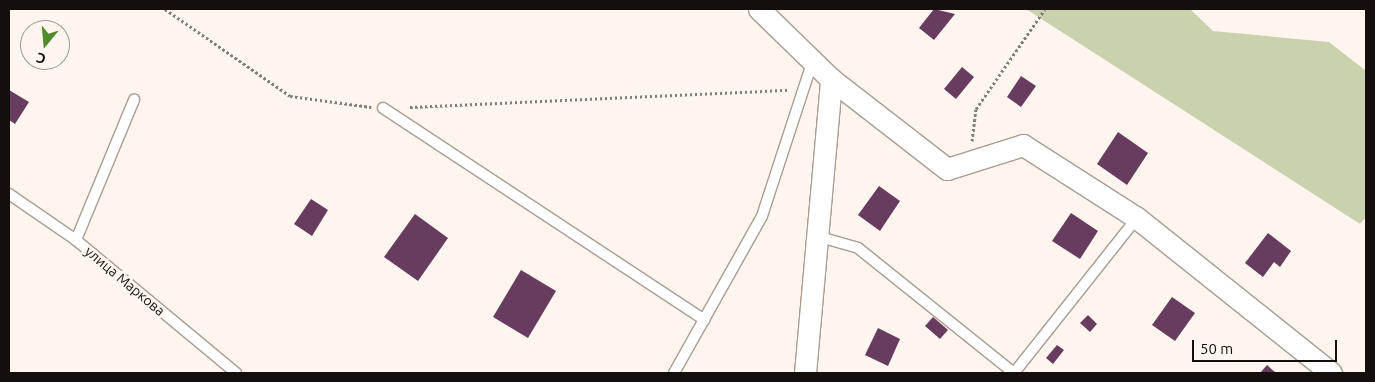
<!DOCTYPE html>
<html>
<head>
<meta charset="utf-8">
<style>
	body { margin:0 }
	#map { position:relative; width:1375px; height:382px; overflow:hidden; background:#fef5ee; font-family:Ubuntu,sans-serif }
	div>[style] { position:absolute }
	.green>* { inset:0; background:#cad1ad }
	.building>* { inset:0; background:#673c5f }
	.path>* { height:3px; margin-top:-1.5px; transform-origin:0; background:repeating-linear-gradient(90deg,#847d78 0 2.5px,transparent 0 5px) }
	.roads { filter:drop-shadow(1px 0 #aa9c92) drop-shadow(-1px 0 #aa9c92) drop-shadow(0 1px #aa9c92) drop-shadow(0 -1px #aa9c92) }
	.service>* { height:10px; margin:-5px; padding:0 5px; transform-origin:5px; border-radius:5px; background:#fff }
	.minor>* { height:21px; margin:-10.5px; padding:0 10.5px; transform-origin:10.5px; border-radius:10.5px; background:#fff }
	span { translate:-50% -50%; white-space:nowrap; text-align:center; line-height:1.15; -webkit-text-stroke:5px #fef5ee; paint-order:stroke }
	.street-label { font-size:14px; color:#140f0c }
	.frame { position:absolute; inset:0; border:10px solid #140f0c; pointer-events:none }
	.north { position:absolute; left:20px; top:20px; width:50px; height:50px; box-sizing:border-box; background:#fef5ee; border:1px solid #a09994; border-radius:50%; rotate:197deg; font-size:14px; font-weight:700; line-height:20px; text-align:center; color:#140f0c }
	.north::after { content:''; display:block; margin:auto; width:18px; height:22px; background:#4f8c2c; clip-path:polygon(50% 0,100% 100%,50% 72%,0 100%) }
	.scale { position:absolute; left:1192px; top:340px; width:145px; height:22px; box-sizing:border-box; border:2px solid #140f0c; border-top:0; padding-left:6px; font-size:15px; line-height:18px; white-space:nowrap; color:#140f0c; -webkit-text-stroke:4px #fef5ee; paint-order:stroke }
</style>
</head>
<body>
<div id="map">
	<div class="green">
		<div style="clip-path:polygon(1026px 9px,1190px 9px,1213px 31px,1329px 42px,1366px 71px,1366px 217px,1360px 224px)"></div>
	</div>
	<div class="building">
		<div style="clip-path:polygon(934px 9px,955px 14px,934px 40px,919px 28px)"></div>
		<div style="clip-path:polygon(962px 67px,974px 77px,956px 99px,944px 89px)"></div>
		<div style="clip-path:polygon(1021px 76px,1036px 86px,1021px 107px,1007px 97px)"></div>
		<div style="clip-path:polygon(9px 90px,29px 102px,15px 124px,9px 120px)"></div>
		<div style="clip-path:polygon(1118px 132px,1148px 153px,1127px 185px,1097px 164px)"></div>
		<div style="clip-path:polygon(879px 186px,900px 201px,880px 231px,858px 215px)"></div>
		<div style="clip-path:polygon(311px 199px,328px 210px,312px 236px,294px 224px)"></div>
		<div style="clip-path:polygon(1071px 213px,1098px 231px,1080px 259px,1052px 241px)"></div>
		<div style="clip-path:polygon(415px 214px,448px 238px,418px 281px,384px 257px)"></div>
		<div style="clip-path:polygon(1268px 233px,1291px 251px,1280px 267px,1274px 262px,1263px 277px,1245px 263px)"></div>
		<div style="clip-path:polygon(521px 270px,556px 291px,528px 338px,493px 317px)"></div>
		<div style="clip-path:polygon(1172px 297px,1195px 313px,1175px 341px,1152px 325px)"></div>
		<div style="clip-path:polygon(1088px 315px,1097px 324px,1090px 332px,1080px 323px)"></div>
		<div style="clip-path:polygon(933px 317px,948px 330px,940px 339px,925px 326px)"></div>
		<div style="clip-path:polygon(878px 328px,900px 339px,888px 366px,865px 355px)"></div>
		<div style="clip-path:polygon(1057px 345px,1064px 350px,1053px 364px,1046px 358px)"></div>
		<div style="clip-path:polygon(1267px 365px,1276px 373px,1260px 373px)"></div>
	</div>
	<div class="path">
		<div style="left:165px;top:9px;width:152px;rotate:34.8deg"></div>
		<div style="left:290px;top:96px;width:82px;rotate:7.7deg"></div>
		<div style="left:410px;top:107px;width:378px;rotate:-2.6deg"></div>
		<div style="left:972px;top:141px;width:32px;rotate:-83deg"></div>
		<div style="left:976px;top:109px;width:121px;rotate:-55.4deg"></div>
	</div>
	<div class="roads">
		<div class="service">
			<div style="left:383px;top:108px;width:385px;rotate:33.4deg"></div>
			<div style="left:9px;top:194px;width:81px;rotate:34.5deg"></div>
			<div style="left:76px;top:240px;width:208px;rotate:39.7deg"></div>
			<div style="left:820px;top:237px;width:40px;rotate:16deg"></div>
			<div style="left:858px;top:248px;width:200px;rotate:38.7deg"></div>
			<div style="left:1014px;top:373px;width:198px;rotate:-51.6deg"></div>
			<div style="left:76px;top:240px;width:152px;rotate:-67.5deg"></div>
			<div style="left:674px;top:373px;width:180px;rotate:-60.7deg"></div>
			<div style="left:762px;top:216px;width:164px;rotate:-71.9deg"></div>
		</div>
		<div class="minor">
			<div style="left:759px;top:9px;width:100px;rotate:44.2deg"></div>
			<div style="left:831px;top:79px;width:147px;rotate:37.8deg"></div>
			<div style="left:947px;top:169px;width:80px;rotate:-17.5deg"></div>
			<div style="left:1023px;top:145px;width:135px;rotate:32.6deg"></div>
			<div style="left:1137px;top:218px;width:248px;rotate:38.6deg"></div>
			<div style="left:805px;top:373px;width:295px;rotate:-84.9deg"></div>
		</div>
	</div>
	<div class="street-label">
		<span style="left:125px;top:281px;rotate:40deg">улица Маркова</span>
	</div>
	<div class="frame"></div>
	<div class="north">С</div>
	<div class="scale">50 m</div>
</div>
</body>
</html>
